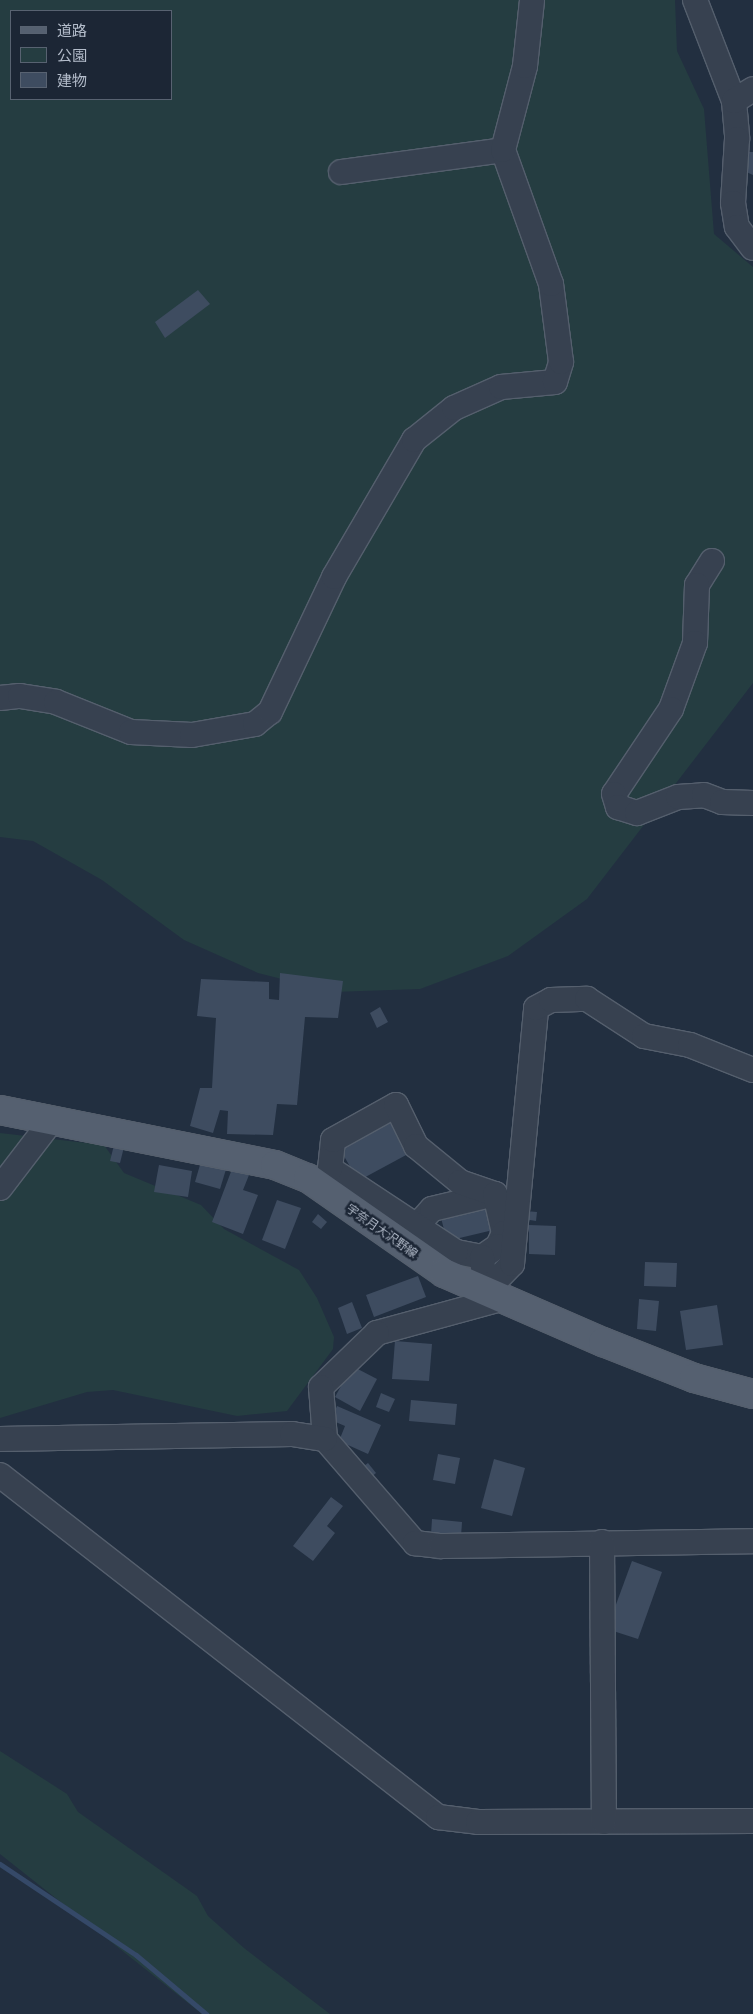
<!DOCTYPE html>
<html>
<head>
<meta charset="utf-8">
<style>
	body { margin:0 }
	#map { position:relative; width:753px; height:2014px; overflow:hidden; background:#222f40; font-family:"Golos Text","Noto Sans JP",sans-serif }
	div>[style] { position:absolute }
	.green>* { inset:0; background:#253d41 }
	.stream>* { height:5px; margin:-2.5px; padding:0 2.5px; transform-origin:2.5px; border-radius:2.5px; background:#354968 }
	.building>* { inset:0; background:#3e4c60 }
	.roads { filter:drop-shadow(1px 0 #555f6d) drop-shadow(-1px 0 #555f6d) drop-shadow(0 1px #555f6d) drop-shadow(0 -1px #555f6d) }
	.minor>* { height:24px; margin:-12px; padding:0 12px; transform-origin:12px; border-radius:12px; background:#374150 }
	.major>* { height:28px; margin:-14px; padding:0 14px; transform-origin:14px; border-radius:14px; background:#556070 }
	span { translate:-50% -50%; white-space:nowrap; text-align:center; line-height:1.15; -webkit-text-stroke:5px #1c2635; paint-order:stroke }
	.street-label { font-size:12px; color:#b3bcca }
	.legend { position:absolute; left:10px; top:10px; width:162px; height:90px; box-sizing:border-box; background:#1c2635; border:1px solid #586271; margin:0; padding:6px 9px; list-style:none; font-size:15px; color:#b3bcca }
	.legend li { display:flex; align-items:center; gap:10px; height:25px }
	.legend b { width:25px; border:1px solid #586271 }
</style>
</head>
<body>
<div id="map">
	<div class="green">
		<div style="clip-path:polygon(evenodd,0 0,675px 0,677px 51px,704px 109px,714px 234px,753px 267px,753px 683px,587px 899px,508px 956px,420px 989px,333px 992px,258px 973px,184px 940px,102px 880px,33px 841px,0 837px,0 0,11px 11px,171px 11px,171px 99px,11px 99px,11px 11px)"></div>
		<div style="clip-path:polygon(0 1133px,104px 1145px,124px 1173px,201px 1205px,224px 1229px,299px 1270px,317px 1298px,334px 1337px,333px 1349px,287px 1411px,237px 1416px,113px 1390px,87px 1392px,0 1418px)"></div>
		<div style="clip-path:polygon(0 1751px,67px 1794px,78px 1812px,197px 1896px,208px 1916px,244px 1948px,330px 2014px,202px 2014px,0 1854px)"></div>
	</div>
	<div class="stream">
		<div style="left:0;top:1864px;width:164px;rotate:33.8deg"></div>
		<div style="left:136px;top:1955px;width:92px;rotate:40.1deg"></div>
	</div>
	<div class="building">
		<div style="clip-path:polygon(747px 152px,753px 152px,753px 175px,744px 171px)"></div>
		<div style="clip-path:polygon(198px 290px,210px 304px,165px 338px,155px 322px)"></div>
		<div style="clip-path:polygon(280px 973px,343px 981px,338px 1018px,305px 1017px,297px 1105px,277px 1104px,273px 1135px,227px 1134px,228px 1111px,220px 1110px,213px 1133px,190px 1126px,200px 1088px,212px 1088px,216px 1018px,197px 1016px,201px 979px,269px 982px,269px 999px,279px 1000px)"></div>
		<div style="clip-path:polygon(380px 1007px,388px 1022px,377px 1028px,370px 1013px)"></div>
		<div style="clip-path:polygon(388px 1119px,408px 1154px,358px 1181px,339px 1147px)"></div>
		<div style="clip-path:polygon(114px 1145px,124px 1147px,120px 1163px,110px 1161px)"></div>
		<div style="clip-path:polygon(202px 1158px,227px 1166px,220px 1189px,195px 1182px)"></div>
		<div style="clip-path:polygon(159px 1165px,192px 1171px,188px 1197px,154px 1192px)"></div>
		<div style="clip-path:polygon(232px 1169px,249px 1175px,243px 1190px,258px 1195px,243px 1234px,212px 1222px)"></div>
		<div style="clip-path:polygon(277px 1200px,301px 1208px,285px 1249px,262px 1240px)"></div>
		<div style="clip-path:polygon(491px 1202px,492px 1242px,489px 1231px,447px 1241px,440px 1214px)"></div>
		<div style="clip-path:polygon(525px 1211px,537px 1212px,536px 1221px,524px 1219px)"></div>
		<div style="clip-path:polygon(318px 1214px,327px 1222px,321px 1229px,312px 1222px)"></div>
		<div style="clip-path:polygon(529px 1225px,556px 1226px,555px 1255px,529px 1254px)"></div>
		<div style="clip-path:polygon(645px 1262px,677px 1263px,676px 1287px,644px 1286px)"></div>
		<div style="clip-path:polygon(418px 1276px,426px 1297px,374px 1317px,366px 1295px)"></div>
		<div style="clip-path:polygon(639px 1299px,659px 1301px,656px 1331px,637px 1329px)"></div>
		<div style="clip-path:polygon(352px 1302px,362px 1328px,347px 1334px,338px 1308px)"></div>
		<div style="clip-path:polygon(717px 1305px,723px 1345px,686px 1350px,680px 1311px)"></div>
		<div style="clip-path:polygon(395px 1341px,432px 1344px,429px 1381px,392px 1379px)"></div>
		<div style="clip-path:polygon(352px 1366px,377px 1379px,360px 1411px,335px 1397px)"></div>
		<div style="clip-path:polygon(381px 1393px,395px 1399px,389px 1412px,376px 1407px)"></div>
		<div style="clip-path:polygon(411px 1400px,457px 1404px,455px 1425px,409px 1421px)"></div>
		<div style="clip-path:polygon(337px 1406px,381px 1425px,368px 1454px,339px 1441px,345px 1426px,331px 1420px)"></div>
		<div style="clip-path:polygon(438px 1454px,460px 1458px,455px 1484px,433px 1480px)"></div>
		<div style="clip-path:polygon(494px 1459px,525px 1468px,512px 1516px,481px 1508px)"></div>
		<div style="clip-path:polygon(368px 1463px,376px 1473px,370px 1478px,361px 1468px)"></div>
		<div style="clip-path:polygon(331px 1497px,343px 1506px,327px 1526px,335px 1533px,313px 1561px,293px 1546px)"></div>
		<div style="clip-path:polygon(432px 1519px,462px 1522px,461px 1537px,431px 1535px)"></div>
		<div style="clip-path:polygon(632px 1561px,662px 1572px,638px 1639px,607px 1629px)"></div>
	</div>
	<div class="roads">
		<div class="minor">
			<div style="left:695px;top:0;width:108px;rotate:68.9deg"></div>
			<div style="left:734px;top:101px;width:38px;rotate:85deg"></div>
			<div style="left:737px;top:139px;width:64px;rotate:93.6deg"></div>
			<div style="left:733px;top:203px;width:24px;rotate:81deg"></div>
			<div style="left:737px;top:227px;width:26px;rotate:53deg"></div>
			<div style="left:734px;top:101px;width:22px;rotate:-32deg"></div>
			<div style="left:341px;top:172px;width:163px;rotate:-7.7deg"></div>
			<div style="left:712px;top:561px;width:28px;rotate:122deg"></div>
			<div style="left:697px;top:585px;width:58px;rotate:92deg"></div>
			<div style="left:695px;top:643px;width:70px;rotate:110deg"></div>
			<div style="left:671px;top:709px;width:102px;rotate:123.8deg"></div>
			<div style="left:614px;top:794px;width:14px;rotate:73deg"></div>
			<div style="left:618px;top:807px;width:20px;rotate:18deg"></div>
			<div style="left:637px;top:813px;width:44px;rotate:-21.3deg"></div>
			<div style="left:678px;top:797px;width:26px;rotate:-4deg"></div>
			<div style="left:704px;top:795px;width:19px;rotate:21deg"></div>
			<div style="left:722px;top:802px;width:31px;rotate:2deg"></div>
			<div style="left:0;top:698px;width:20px;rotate:-6deg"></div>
			<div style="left:20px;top:696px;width:36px;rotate:9deg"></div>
			<div style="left:56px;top:702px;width:81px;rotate:21.8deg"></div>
			<div style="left:131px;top:732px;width:61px;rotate:2.8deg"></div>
			<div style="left:192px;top:735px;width:64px;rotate:-9.9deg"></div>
			<div style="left:255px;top:724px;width:19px;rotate:-39deg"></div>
			<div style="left:270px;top:712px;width:149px;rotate:-64.6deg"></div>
			<div style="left:334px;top:577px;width:159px;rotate:-59.7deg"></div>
			<div style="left:414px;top:440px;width:51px;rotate:-38.7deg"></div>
			<div style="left:454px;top:408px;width:51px;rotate:-24.1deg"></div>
			<div style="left:501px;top:387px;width:54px;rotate:-5.3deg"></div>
			<div style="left:555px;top:382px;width:21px;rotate:-73deg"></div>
			<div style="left:561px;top:362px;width:79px;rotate:-97.3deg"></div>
			<div style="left:551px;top:284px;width:142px;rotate:-109.7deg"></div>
			<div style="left:503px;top:150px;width:87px;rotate:-75.3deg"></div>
			<div style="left:525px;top:66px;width:66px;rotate:-83.9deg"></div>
			<div style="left:0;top:1188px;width:86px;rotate:-52.6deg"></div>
			<div style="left:423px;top:1232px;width:13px;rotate:-90deg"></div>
			<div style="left:423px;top:1219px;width:13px;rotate:-48deg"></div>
			<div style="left:432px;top:1209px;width:65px;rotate:-13.4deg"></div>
			<div style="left:482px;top:1257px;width:26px;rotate:-169deg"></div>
			<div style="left:456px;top:1252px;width:151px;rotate:-146.6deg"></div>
			<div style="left:330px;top:1169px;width:29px;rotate:-84deg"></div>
			<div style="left:333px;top:1140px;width:72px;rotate:-29.1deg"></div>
			<div style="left:396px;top:1105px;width:46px;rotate:64deg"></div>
			<div style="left:416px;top:1146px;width:57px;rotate:39.3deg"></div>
			<div style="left:460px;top:1182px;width:37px;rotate:19deg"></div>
			<div style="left:495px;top:1194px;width:40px;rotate:77deg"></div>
			<div style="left:504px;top:1233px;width:14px;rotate:115deg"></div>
			<div style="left:498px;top:1246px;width:19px;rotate:145deg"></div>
			<div style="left:482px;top:1257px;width:35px;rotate:85deg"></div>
			<div style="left:485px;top:1292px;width:39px;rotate:-46deg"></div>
			<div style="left:512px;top:1264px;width:257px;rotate:-84.6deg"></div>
			<div style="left:536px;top:1008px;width:17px;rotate:-28deg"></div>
			<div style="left:551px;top:1000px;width:36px;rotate:-2deg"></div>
			<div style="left:587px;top:999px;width:68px;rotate:33deg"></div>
			<div style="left:644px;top:1036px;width:47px;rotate:11.1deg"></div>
			<div style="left:690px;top:1045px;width:68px;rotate:21.6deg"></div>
			<div style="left:501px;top:1299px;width:129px;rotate:164.7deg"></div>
			<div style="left:377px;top:1333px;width:78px;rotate:136deg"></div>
			<div style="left:321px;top:1387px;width:52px;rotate:85.6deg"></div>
			<div style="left:325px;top:1439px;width:138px;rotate:49.1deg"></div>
			<div style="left:415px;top:1543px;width:26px;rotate:7deg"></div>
			<div style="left:441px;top:1546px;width:312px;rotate:-0.9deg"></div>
			<div style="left:0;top:1439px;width:292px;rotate:-1deg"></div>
			<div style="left:292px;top:1434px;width:33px;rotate:9deg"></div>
			<div style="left:0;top:1475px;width:556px;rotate:37.98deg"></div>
			<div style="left:438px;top:1817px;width:40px;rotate:7.1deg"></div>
			<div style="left:478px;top:1822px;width:275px;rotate:-0.2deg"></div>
			<div style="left:602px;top:1542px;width:280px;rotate:89.6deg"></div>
		</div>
		<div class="major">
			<div style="left:0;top:1110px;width:280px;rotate:11.3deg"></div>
			<div style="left:275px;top:1165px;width:35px;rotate:22deg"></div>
			<div style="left:308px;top:1178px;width:166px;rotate:34.9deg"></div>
			<div style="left:444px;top:1273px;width:173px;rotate:23.5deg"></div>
			<div style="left:603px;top:1342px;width:98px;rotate:21.6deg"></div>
			<div style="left:694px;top:1378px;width:61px;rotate:15.2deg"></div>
		</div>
	</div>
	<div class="street-label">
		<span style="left:382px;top:1231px;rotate:35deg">宇奈月大沢野線</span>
	</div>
	<ul class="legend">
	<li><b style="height:6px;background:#556070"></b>道路</li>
	<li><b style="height:14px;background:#253d41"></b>公園</li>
	<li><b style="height:14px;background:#3e4c60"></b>建物</li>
	</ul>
</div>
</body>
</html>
